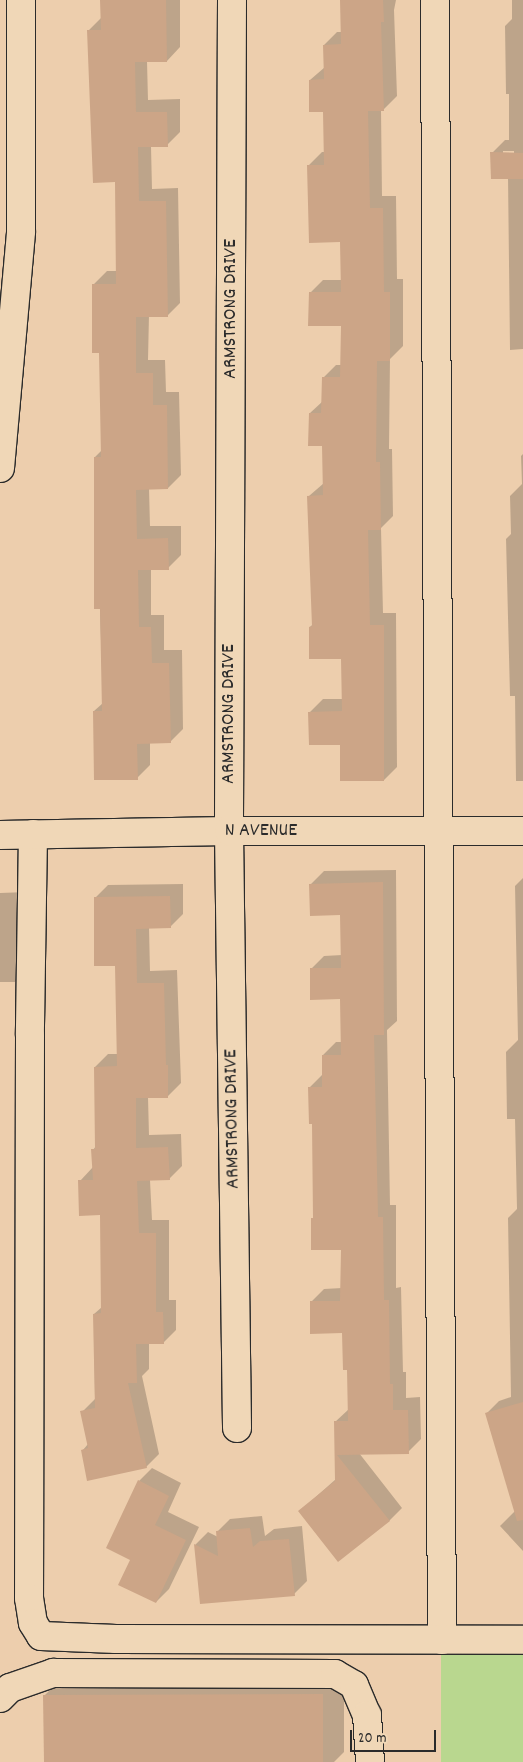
<!DOCTYPE html>
<html>
<head>
<meta charset="utf-8">
<style>
	body { margin:0 }
	#map { position:relative; width:523px; height:1762px; overflow:hidden; background:#edcead; font-family:Dekko,sans-serif }
	div>[style] { position:absolute }
	.green>* { inset:0; background:#b9d78f }
	.shadow>* { inset:0; background:#0003 }
	.building>* { inset:0; background:#cca587 }
	.roads { filter:drop-shadow(1px 0 #2b2b2b) drop-shadow(-1px 0 #2b2b2b) drop-shadow(0 1px #2b2b2b) drop-shadow(0 -1px #2b2b2b) }
	.minor>* { height:28px; margin:-14px; padding:0 14px; transform-origin:14px; border-radius:14px; background:#f0d7b7 }
	span { translate:-50% -50%; white-space:nowrap; text-align:center; line-height:1.15; -webkit-text-stroke:4.5px #f0d7b7; paint-order:stroke }
	.street-label { font-size:20px; color:#2b2b2b }
	.scale { position:absolute; left:350px; top:1730px; width:86px; height:22px; box-sizing:border-box; border:2px solid #2b2b2b; border-top:0; padding-left:6px; font-size:15px; line-height:18px; white-space:nowrap; color:#2b2b2b; -webkit-text-stroke:4px #f0d7b7; paint-order:stroke }
</style>
</head>
<body>
<div id="map">
	<div class="green">
		<div style="clip-path:polygon(441px 1655px,523px 1655px,523px 1762px,441px 1762px)"></div>
	</div>
	<div class="shadow">
		<div style="clip-path:polygon(101px 0,180px 0,180px 47px,167px 61px,147px 61px,148px 100px,180px 99px,180px 132px,167px 145px,151px 146px,152px 189px,178px 188px,180px 303px,167px 316px,149px 315px,148px 360px,165px 360px,166px 392px,179px 392px,181px 475px,168px 488px,149px 488px,150px 526px,181px 526px,181px 555px,168px 568px,151px 569px,151px 615px,164px 615px,164px 650px,182px 650px,183px 729px,170px 742px,150px 742px,150px 765px,137px 778px,94px 711px,103px 703px,95px 457px,102px 450px,101px 352px,94px 284px,107px 271px,118px 271px,116px 181px,88px 31px,102px 17px)"></div>
		<div style="clip-path:polygon(341px 0,396px 0,394px 10px,397px 96px,384px 109px,381px 109px,382px 196px,396px 196px,397px 279px,403px 279px,403px 346px,390px 359px,389px 449px,392px 449px,393px 516px,381px 528px,383px 613px,396px 613px,397px 767px,384px 780px,341px 744px,310px 712px,323px 699px,343px 699px,342px 657px,310px 627px,313px 624px,309px 496px,324px 483px,323px 445px,310px 413px,323px 401px,323px 378px,336px 365px,342px 365px,342px 325px,310px 293px,323px 280px,342px 280px,342px 241px,309px 165px,322px 152px,325px 152px,324px 111px,310px 80px,325px 67px,324px 45px,337px 32px,342px 32px)"></div>
		<div style="clip-path:polygon(evenodd,512px 0,523px 0,523px 349px,510px 350px,508px 178px,492px 153px,505px 140px,509px 140px,509px 94px,506px 94px,505px 26px,512px 19px,512px 0,503px 151px,514px 151px,514px 154px,503px 154px,503px 151px)"></div>
		<div style="clip-path:polygon(523px 454px,523px 781px,516px 781px,515px 696px,510px 696px,506px 539px,511px 534px,510px 496px,522px 484px,521px 456px)"></div>
		<div style="clip-path:polygon(396px 870px,397px 1021px,387px 1030px,390px 1205px,396px 1205px,396px 1288px,401px 1287px,403px 1372px,406px 1372px,406px 1398px,420px 1397px,421px 1439px,408px 1452px,359px 1453px,402px 1508px,389px 1521px,300px 1511px,336px 1479px,335px 1422px,349px 1409px,348px 1369px,343px 1332px,311px 1302px,324px 1289px,342px 1288px,342px 1249px,313px 1218px,314px 1216px,313px 1123px,309px 1088px,322px 1075px,323px 1055px,336px 1042px,342px 1042px,341px 998px,311px 969px,324px 956px,342px 955px,341px 914px,311px 884px,324px 871px)"></div>
		<div style="clip-path:polygon(523px 878px,523px 1551px,500px 1526px,515px 1511px,486px 1414px,499px 1401px,511px 1397px,508px 1218px,517px 1209px,515px 1119px,507px 1119px,506px 1052px,518px 1040px,515px 886px)"></div>
		<div style="clip-path:polygon(183px 884px,183px 914px,170px 927px,149px 927px,150px 971px,177px 970px,181px 1083px,168px 1096px,148px 1097px,149px 1135px,181px 1134px,182px 1166px,169px 1179px,150px 1180px,152px 1220px,169px 1220px,169px 1300px,176px 1300px,176px 1330px,163px 1343px,149px 1343px,149px 1369px,142px 1376px,159px 1454px,146px 1467px,83px 1450px,88px 1444px,82px 1412px,95px 1399px,94px 1314px,102px 1307px,102px 1214px,80px 1181px,93px 1167px,93px 1150px,96px 1146px,95px 1067px,108px 1054px,118px 1054px,116px 964px,95px 898px,108px 885px)"></div>
		<div style="clip-path:polygon(27px 892px,28px 969px,15px 982px,0 982px,0 893px)"></div>
		<div style="clip-path:polygon(152px 1468px,181px 1483px,168px 1512px,199px 1527px,169px 1589px,156px 1602px,132px 1559px,139px 1481px)"></div>
		<div style="clip-path:polygon(262px 1516px,265px 1536px,274px 1529px,302px 1526px,307px 1581px,294px 1594px,201px 1603px,195px 1545px,208px 1532px,218px 1537px,217px 1532px,230px 1519px)"></div>
		<div style="clip-path:polygon(344px 1673px,344px 1752px,334px 1762px,45px 1762px,44px 1696px,66px 1674px)"></div>
	</div>
	<div class="building">
		<div style="clip-path:polygon(100px 0,166px 0,167px 62px,135px 62px,136px 112px,167px 112px,168px 147px,138px 147px,139px 201px,166px 201px,168px 317px,136px 317px,136px 373px,153px 373px,153px 405px,167px 405px,168px 489px,136px 490px,137px 539px,168px 538px,169px 570px,138px 570px,139px 627px,151px 627px,152px 663px,169px 663px,171px 743px,137px 744px,138px 780px,94px 780px,93px 711px,102px 711px,100px 609px,94px 609px,94px 457px,101px 457px,99px 353px,92px 353px,92px 284px,116px 284px,115px 182px,93px 183px,87px 30px,101px 30px)"></div>
		<div style="clip-path:polygon(340px 0,383px 0,384px 22px,381px 22px,384px 111px,368px 111px,370px 208px,383px 208px,384px 292px,390px 292px,390px 361px,377px 361px,376px 462px,380px 462px,381px 530px,368px 530px,370px 625px,384px 625px,384px 781px,340px 781px,340px 745px,309px 745px,308px 712px,342px 711px,341px 659px,309px 659px,309px 627px,312px 626px,307px 496px,323px 495px,322px 446px,308px 446px,309px 413px,321px 413px,322px 377px,340px 377px,341px 326px,308px 326px,309px 292px,341px 292px,340px 242px,309px 243px,307px 165px,324px 165px,323px 112px,309px 112px,309px 80px,324px 79px,323px 45px,341px 44px)"></div>
		<div style="clip-path:polygon(490px 152px,523px 153px,523px 179px,491px 179px)"></div>
		<div style="clip-path:polygon(383px 882px,384px 1035px,374px 1035px,378px 1217px,383px 1217px,384px 1300px,389px 1300px,390px 1384px,393px 1384px,393px 1410px,408px 1410px,409px 1454px,337px 1455px,390px 1521px,338px 1562px,298px 1511px,335px 1481px,334px 1421px,348px 1421px,347px 1370px,343px 1370px,342px 1333px,310px 1334px,310px 1301px,340px 1301px,341px 1250px,311px 1250px,311px 1218px,313px 1218px,312px 1124px,309px 1124px,308px 1087px,322px 1087px,322px 1055px,341px 1055px,340px 999px,310px 1000px,310px 968px,341px 968px,340px 915px,310px 916px,309px 884px)"></div>
		<div style="clip-path:polygon(170px 896px,171px 928px,136px 929px,137px 983px,164px 983px,166px 1065px,168px 1065px,168px 1098px,136px 1098px,136px 1148px,168px 1147px,170px 1180px,137px 1181px,139px 1233px,156px 1233px,156px 1312px,163px 1312px,164px 1344px,136px 1344px,137px 1383px,128px 1383px,147px 1468px,87px 1481px,81px 1450px,88px 1448px,80px 1411px,95px 1408px,93px 1314px,101px 1313px,100px 1215px,79px 1216px,78px 1180px,93px 1180px,91px 1149px,95px 1149px,94px 1067px,117px 1066px,115px 966px,94px 966px,94px 897px)"></div>
		<div style="clip-path:polygon(523px 1402px,523px 1520px,517px 1521px,485px 1413px)"></div>
		<div style="clip-path:polygon(138px 1480px,169px 1496px,155px 1525px,186px 1540px,156px 1603px,118px 1585px,130px 1560px,106px 1548px)"></div>
		<div style="clip-path:polygon(250px 1528px,253px 1547px,260px 1541px,289px 1539px,295px 1596px,200px 1604px,194px 1544px,218px 1556px,216px 1531px)"></div>
		<div style="clip-path:polygon(323px 1694px,323px 1762px,44px 1762px,43px 1695px)"></div>
	</div>
	<div class="roads">
		<div class="minor">
			<div style="left:232px;top:0;width:831px;rotate:90.21deg"></div>
			<div style="left:229px;top:831px;width:597px;rotate:89.23deg"></div>
			<div style="left:435px;top:0;width:1640px;rotate:89.76deg"></div>
			<div style="left:0;top:468px;width:238px;rotate:-84.9deg"></div>
			<div style="left:21px;top:231px;width:231px;rotate:-90deg"></div>
			<div style="left:33px;top:834px;width:201px;rotate:90.9deg"></div>
			<div style="left:30px;top:1035px;width:563px;rotate:90.1deg"></div>
			<div style="left:29px;top:1598px;width:25px;rotate:81deg"></div>
			<div style="left:33px;top:1623px;width:15px;rotate:58deg"></div>
			<div style="left:41px;top:1636px;width:75px;rotate:2.3deg"></div>
			<div style="left:116px;top:1639px;width:407px;rotate:0.1deg"></div>
			<div style="left:0;top:835px;width:229px;rotate:-1deg"></div>
			<div style="left:229px;top:831px;width:294px"></div>
			<div style="left:0;top:1698px;width:14px;rotate:-45deg"></div>
			<div style="left:10px;top:1688px;width:46px;rotate:-19.2deg"></div>
			<div style="left:53px;top:1673px;width:282px;rotate:0.2deg"></div>
			<div style="left:335px;top:1674px;width:22px;rotate:30deg"></div>
			<div style="left:354px;top:1685px;width:33px;rotate:67deg"></div>
			<div style="left:367px;top:1715px;width:47px;rotate:86.3deg"></div>
		</div>
	</div>
	<div class="street-label">
		<span style="left:231px;top:309px;rotate:-90deg">ARMSTRONG DRIVE</span>
		<span style="left:229px;top:714px;rotate:-90deg">ARMSTRONG DRIVE</span>
		<span style="left:261px;top:831px">N AVENUE</span>
		<span style="left:233px;top:1119px;rotate:-91deg">ARMSTRONG DRIVE</span>
	</div>
	<div class="scale">20 m</div>
</div>
</body>
</html>
